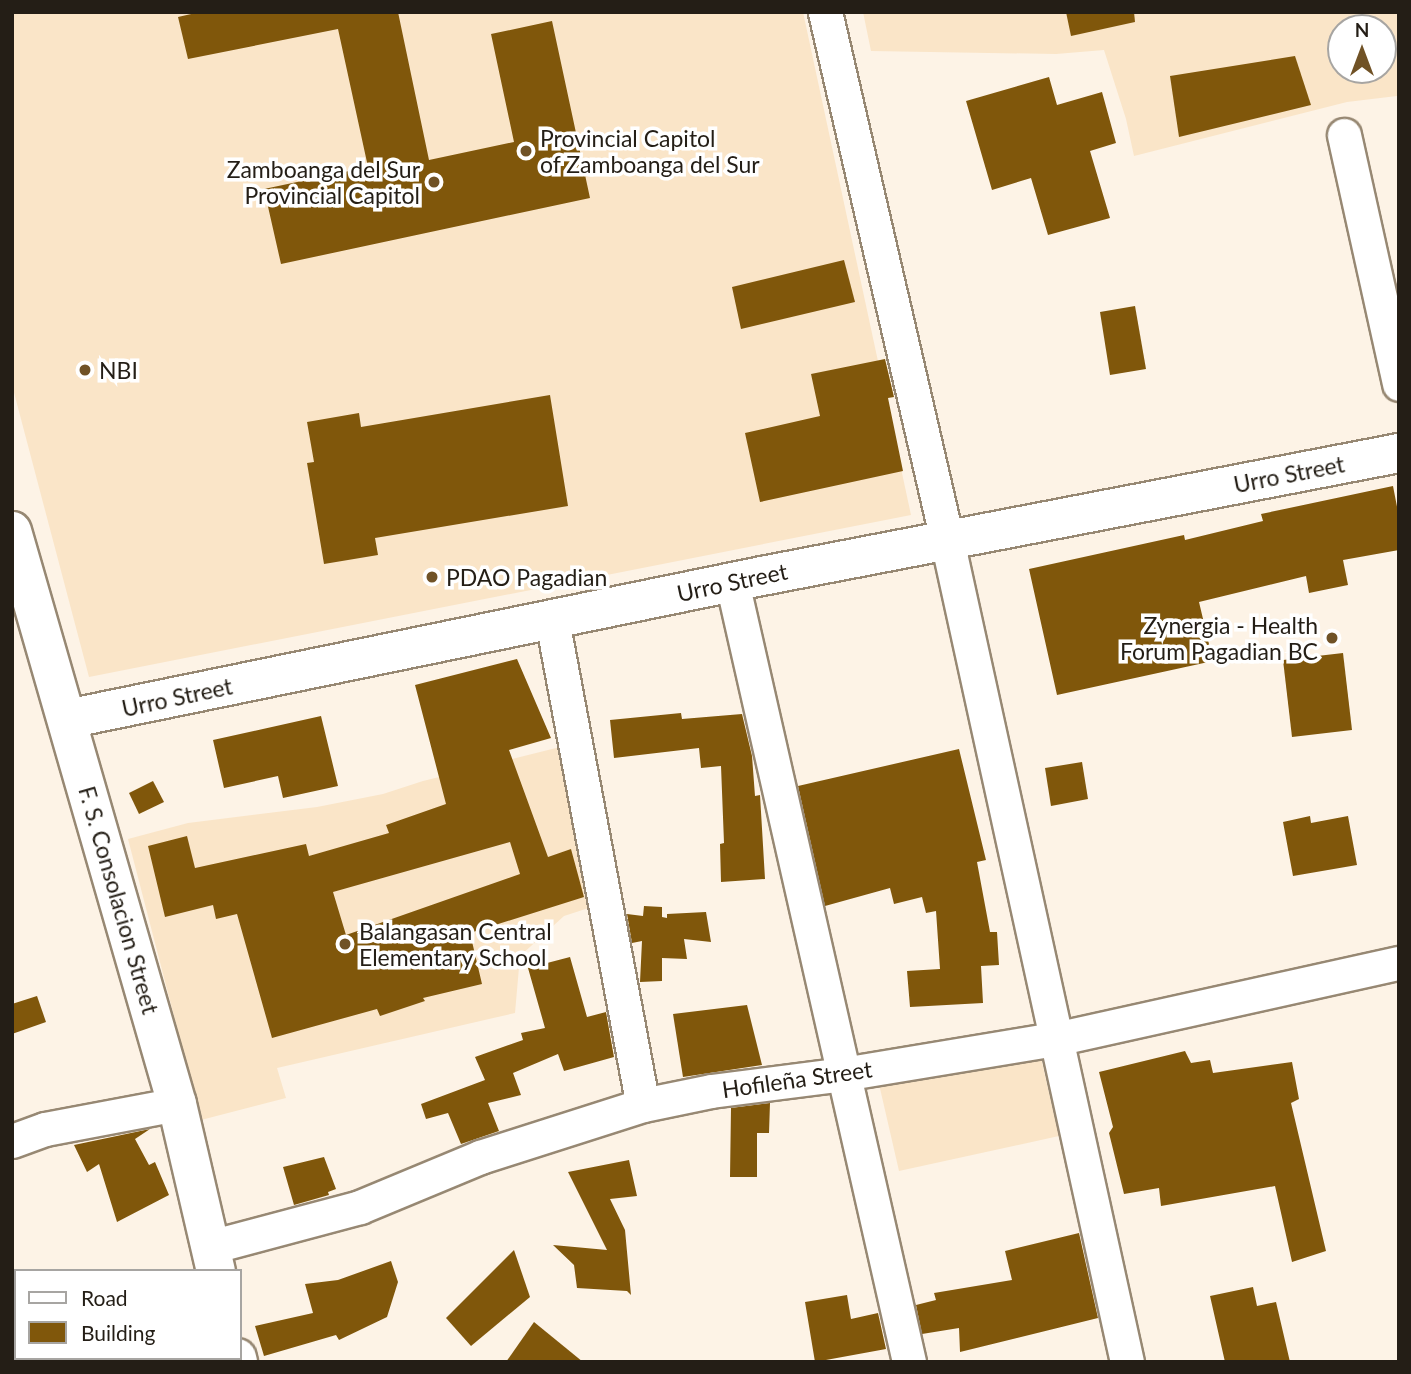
<!DOCTYPE html>
<html>
<head>
<meta charset="utf-8">
<style>
	body { margin:0 }
	#map { position:relative; width:1411px; height:1374px; overflow:hidden; background:#fdf3e6; font-family:Lato,sans-serif }
	div>[style] { position:absolute }
	.built>* { inset:0; background:#fae5c8 }
	.building>* { inset:0; background:#80570b }
	.roads { filter:drop-shadow(2px 0 #978873) drop-shadow(-2px 0 #978873) drop-shadow(0 2px #978873) drop-shadow(0 -2px #978873) }
	.minor>* { height:33px; margin:-16.5px; padding:0 16.5px; transform-origin:16.5px; border-radius:16.5px; background:#fff }
	.tertiary>* { height:38px; margin:-19px; padding:0 19px; transform-origin:19px; border-radius:19px; background:#fff }
	.dots>* { width:19px; height:19px; translate:-50% -50%; box-sizing:border-box; border:4px solid #fff; border-radius:50% }
	span { translate:-50% -50%; white-space:nowrap; text-align:center; line-height:1.15; -webkit-text-stroke:7px #fff; paint-order:stroke }
	.poi-label { font-size:23px; color:#241e16 }
	.left { translate:0 -50%; text-align:left }
	.right { translate:-100% -50%; text-align:right }
	.street-label { font-size:23px; color:#241e16 }
	.frame { position:absolute; inset:0; border:14px solid #241e16; pointer-events:none }
	.legend { position:absolute; left:14px; top:1269px; width:228px; height:91px; box-sizing:border-box; background:#fff; border:2px solid #a7a5a2; margin:0; padding:9px 12px; list-style:none; font-size:21px; color:#241e16 }
	.legend li { display:flex; align-items:center; gap:14px; height:35px }
	.legend b { width:35px; border:2px solid #a7a5a2 }
	.north { position:absolute; left:1327px; top:14px; width:70px; height:70px; box-sizing:border-box; background:#fff; border:2px solid #a7a5a2; border-radius:50%; rotate:0deg; font-size:19px; font-weight:700; line-height:28px; text-align:center; color:#241e16 }
	.north::after { content:''; display:block; margin:auto; width:24px; height:32px; background:#705226; clip-path:polygon(50% 0,100% 100%,50% 72%,0 100%) }
</style>
</head>
<body>
<div id="map">
	<div class="built">
		<div style="clip-path:polygon(12px 12px,803px 12px,911px 515px,89px 677px,12px 385px)"></div>
		<div style="clip-path:polygon(evenodd,863px 12px,1399px 12px,1397px 96px,1347px 102px,1134px 156px,1126px 119px,1104px 50px,1056px 54px,871px 51px,863px 12px,1341px 28px,1383px 28px,1383px 70px,1341px 70px,1341px 28px)"></div>
		<div style="clip-path:polygon(568px 745px,604px 903px,564px 916px,520px 956px,515px 1013px,277px 1068px,286px 1098px,201px 1120px,128px 839px,188px 823px,317px 807px,383px 794px,423px 781px)"></div>
		<div style="clip-path:polygon(1040px 1054px,1059px 1136px,899px 1171px,879px 1084px)"></div>
	</div>
	<div class="building">
		<div style="clip-path:polygon(200px 12px,398px 12px,429px 160px,514px 142px,491px 34px,552px 21px,590px 198px,281px 264px,264px 189px,368px 167px,338px 29px,188px 59px,178px 17px)"></div>
		<div style="clip-path:polygon(1066px 12px,1134px 12px,1135px 22px,1071px 36px)"></div>
		<div style="clip-path:polygon(1295px 56px,1311px 105px,1179px 137px,1170px 76px)"></div>
		<div style="clip-path:polygon(1049px 77px,1057px 105px,1102px 92px,1116px 143px,1090px 151px,1110px 218px,1048px 235px,1031px 178px,992px 190px,966px 101px)"></div>
		<div style="clip-path:polygon(844px 260px,855px 302px,741px 329px,732px 287px)"></div>
		<div style="clip-path:polygon(1135px 306px,1146px 369px,1110px 375px,1100px 312px)"></div>
		<div style="clip-path:polygon(885px 359px,894px 397px,888px 398px,903px 471px,760px 502px,745px 433px,820px 416px,811px 374px)"></div>
		<div style="clip-path:polygon(550px 395px,568px 506px,375px 538px,378px 555px,324px 564px,307px 463px,314px 462px,307px 422px,359px 413px,361px 427px)"></div>
		<div style="clip-path:polygon(1393px 486px,1399px 517px,1399px 550px,1343px 560px,1348px 585px,1309px 593px,1306px 576px,1199px 602px,1213px 661px,1057px 695px,1029px 569px,1184px 535px,1185px 540px,1263px 521px,1261px 514px)"></div>
		<div style="clip-path:polygon(1343px 653px,1352px 730px,1292px 737px,1283px 660px)"></div>
		<div style="clip-path:polygon(evenodd,517px 659px,551px 738px,509px 750px,548px 857px,571px 849px,584px 897px,470px 933px,482px 984px,423px 998px,425px 1001px,380px 1016px,377px 1009px,272px 1038px,237px 914px,216px 919px,213px 905px,165px 917px,148px 846px,187px 836px,195px 868px,306px 844px,309px 856px,389px 833px,386px 825px,446px 804px,415px 685px,517px 659px,510px 842px,520px 874px,346px 935px,333px 892px,510px 842px)"></div>
		<div style="clip-path:polygon(681px 713px,682px 719px,742px 714px,752px 756px,755px 796px,760px 795px,765px 879px,721px 882px,720px 844px,724px 843px,721px 766px,701px 768px,699px 748px,614px 758px,610px 720px)"></div>
		<div style="clip-path:polygon(321px 716px,338px 786px,283px 798px,278px 776px,224px 788px,213px 740px)"></div>
		<div style="clip-path:polygon(959px 749px,986px 860px,977px 862px,990px 932px,997px 932px,999px 965px,981px 966px,983px 1003px,910px 1007px,907px 971px,940px 969px,936px 911px,926px 913px,922px 897px,894px 904px,890px 888px,825px 906px,798px 786px)"></div>
		<div style="clip-path:polygon(1082px 762px,1088px 799px,1051px 806px,1045px 768px)"></div>
		<div style="clip-path:polygon(153px 781px,164px 802px,139px 814px,129px 793px)"></div>
		<div style="clip-path:polygon(1310px 816px,1311px 823px,1348px 816px,1357px 865px,1293px 876px,1283px 822px)"></div>
		<div style="clip-path:polygon(644px 906px,662px 907px,662px 917px,667px 918px,667px 914px,706px 912px,711px 942px,684px 939px,687px 959px,662px 958px,662px 981px,640px 982px,642px 941px,632px 943px,627px 914px,643px 916px)"></div>
		<div style="clip-path:polygon(570px 957px,587px 1017px,606px 1012px,614px 1057px,564px 1071px,558px 1054px,513px 1073px,521px 1095px,488px 1103px,499px 1131px,461px 1144px,448px 1113px,426px 1119px,421px 1104px,485px 1080px,475px 1057px,523px 1040px,521px 1033px,545px 1028px,528px 968px)"></div>
		<div style="clip-path:polygon(37px 996px,46px 1022px,12px 1034px,12px 1004px)"></div>
		<div style="clip-path:polygon(747px 1005px,762px 1065px,683px 1077px,673px 1014px)"></div>
		<div style="clip-path:polygon(1185px 1051px,1191px 1063px,1210px 1060px,1213px 1073px,1292px 1062px,1299px 1099px,1291px 1103px,1326px 1251px,1292px 1262px,1275px 1186px,1161px 1206px,1159px 1188px,1124px 1194px,1109px 1133px,1113px 1127px,1099px 1072px)"></div>
		<div style="clip-path:polygon(770px 1103px,769px 1133px,757px 1133px,757px 1177px,730px 1177px,731px 1108px)"></div>
		<div style="clip-path:polygon(150px 1129px,135px 1139px,149px 1165px,155px 1162px,169px 1195px,117px 1222px,99px 1164px,87px 1172px,74px 1145px)"></div>
		<div style="clip-path:polygon(324px 1157px,336px 1189px,328px 1192px,329px 1195px,294px 1205px,283px 1167px)"></div>
		<div style="clip-path:polygon(629px 1160px,637px 1196px,610px 1199px,625px 1230px,631px 1295px,627px 1291px,577px 1288px,574px 1265px,553px 1245px,607px 1250px,568px 1172px)"></div>
		<div style="clip-path:polygon(1079px 1233px,1098px 1318px,960px 1352px,959px 1328px,922px 1334px,916px 1305px,936px 1300px,934px 1293px,1012px 1280px,1005px 1251px)"></div>
		<div style="clip-path:polygon(514px 1250px,530px 1297px,471px 1346px,446px 1318px)"></div>
		<div style="clip-path:polygon(391px 1261px,398px 1282px,387px 1317px,339px 1340px,336px 1335px,264px 1356px,255px 1326px,313px 1313px,305px 1284px,338px 1280px)"></div>
		<div style="clip-path:polygon(1253px 1287px,1257px 1306px,1276px 1302px,1290px 1362px,1225px 1362px,1210px 1296px)"></div>
		<div style="clip-path:polygon(847px 1295px,851px 1319px,878px 1313px,886px 1349px,815px 1362px,805px 1302px)"></div>
		<div style="clip-path:polygon(534px 1322px,583px 1362px,506px 1362px)"></div>
	</div>
	<div class="roads">
		<div class="minor">
			<div style="left:825px;top:12px;width:542px;rotate:76.99deg"></div>
			<div style="left:947px;top:540px;width:841px;rotate:77.65deg"></div>
			<div style="left:1344px;top:135px;width:255px;rotate:77.5deg"></div>
			<div style="left:732px;top:582px;width:800px;rotate:77.21deg"></div>
			<div style="left:552px;top:620px;width:493px;rotate:79.4deg"></div>
			<div style="left:12px;top:1141px;width:35px;rotate:-20deg"></div>
			<div style="left:45px;top:1129px;width:134px;rotate:-10.7deg"></div>
			<div style="left:210px;top:1247px;width:155px;rotate:-14.9deg"></div>
			<div style="left:360px;top:1207px;width:130px;rotate:-22.6deg"></div>
			<div style="left:480px;top:1157px;width:171px;rotate:-17.7deg"></div>
			<div style="left:643px;top:1105px;width:69px;rotate:-11.6deg"></div>
			<div style="left:711px;top:1091px;width:133px;rotate:-7.3deg"></div>
			<div style="left:843px;top:1074px;width:215px;rotate:-9.4deg"></div>
			<div style="left:1055px;top:1039px;width:352px;rotate:-12.5deg"></div>
		</div>
		<div class="tertiary">
			<div style="left:12px;top:531px;width:596px;rotate:73.94deg"></div>
			<div style="left:177px;top:1104px;width:171px;rotate:76.9deg"></div>
			<div style="left:67px;top:719px;width:710px;rotate:-11.63deg"></div>
			<div style="left:762px;top:576px;width:649px;rotate:-10.93deg"></div>
			<div style="left:237px;top:1358px;width:4px;rotate:76deg"></div>
		</div>
	</div>
	<div class="dots">
		<div style="left:526px;top:151px;background:#705226"></div>
		<div style="left:434px;top:182px;background:#705226"></div>
		<div style="left:85px;top:370px;background:#705226"></div>
		<div style="left:432px;top:577px;background:#705226"></div>
		<div style="left:1332px;top:638px;background:#705226"></div>
		<div style="left:345px;top:944px;background:#705226"></div>
	</div>
	<div class="poi-label">
		<span class="left" style="left:540px;top:151px">Provincial Capitol<br>of Zamboanga del Sur</span>
		<span class="right" style="left:420px;top:182px">Zamboanga del Sur<br>Provincial Capitol</span>
		<span class="left" style="left:99px;top:370px">NBI</span>
		<span class="left" style="left:446px;top:577px">PDAO Pagadian</span>
		<span class="right" style="left:1318px;top:638px">Zynergia - Health<br>Forum Pagadian BC</span>
		<span class="left" style="left:359px;top:944px">Balangasan Central<br>Elementary School</span>
	</div>
	<div class="street-label">
		<span style="left:1289px;top:474px;rotate:-11deg">Urro Street</span>
		<span style="left:732px;top:582px;rotate:-12deg">Urro Street</span>
		<span style="left:177px;top:697px;rotate:-12deg">Urro Street</span>
		<span style="left:119px;top:900px;rotate:74deg">F. S. Consolacion Street</span>
		<span style="left:797px;top:1079px;rotate:-8deg">Hofileña Street</span>
	</div>
	<div class="frame"></div>
	<ul class="legend">
	<li><b style="height:9px;background:#fff"></b>Road</li>
	<li><b style="height:19px;background:#80570b"></b>Building</li>
	</ul>
	<div class="north">N</div>
</div>
</body>
</html>
